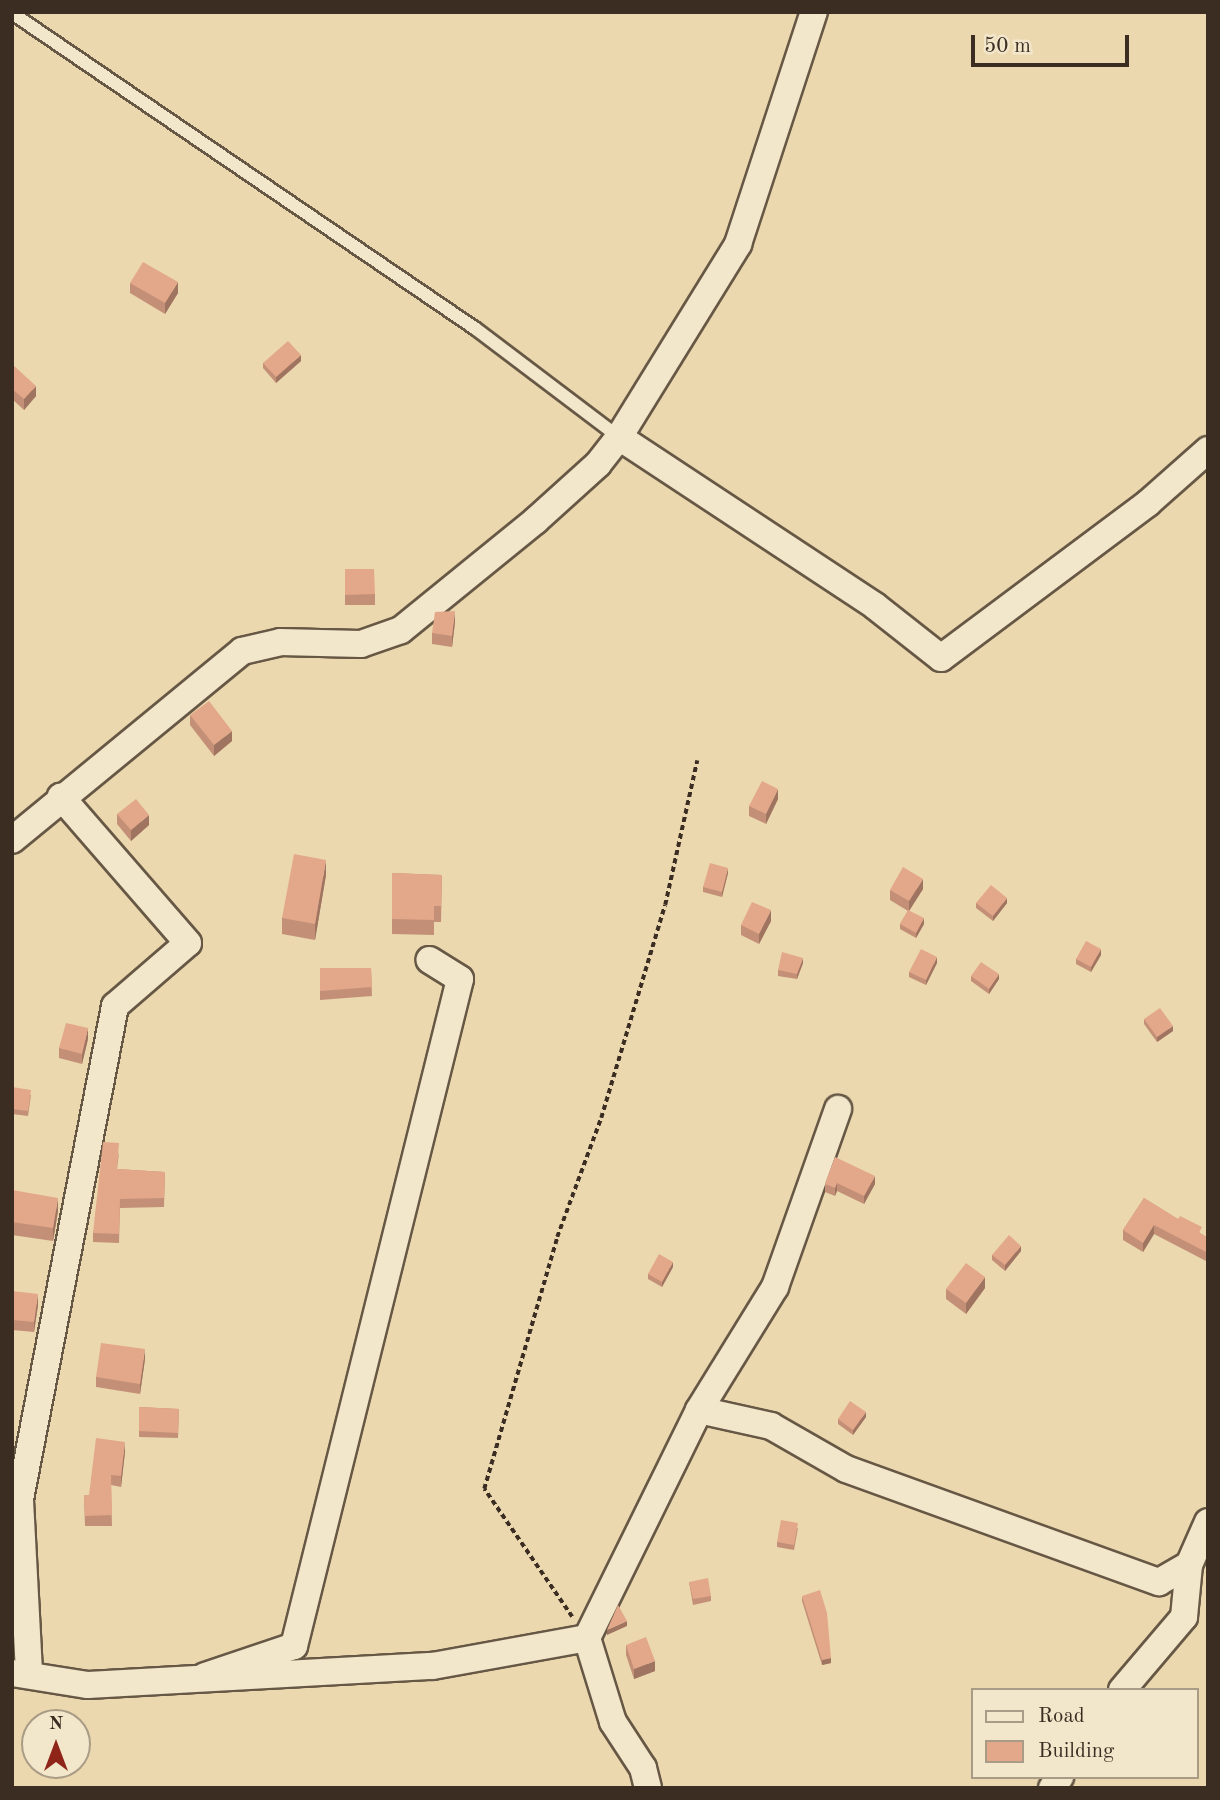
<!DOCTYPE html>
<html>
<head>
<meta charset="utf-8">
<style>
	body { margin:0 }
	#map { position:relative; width:1220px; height:1800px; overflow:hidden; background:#ebd8af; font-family:"Old Standard TT",serif }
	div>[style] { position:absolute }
	.path>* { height:3.5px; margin-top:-1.75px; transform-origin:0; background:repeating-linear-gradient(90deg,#3b2d22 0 5px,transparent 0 8.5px) }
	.roads { filter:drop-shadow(2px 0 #675845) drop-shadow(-2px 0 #675845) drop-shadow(0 2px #675845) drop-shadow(0 -2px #675845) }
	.lane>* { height:12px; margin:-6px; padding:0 6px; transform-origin:6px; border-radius:6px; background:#f2e6cb }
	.street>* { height:26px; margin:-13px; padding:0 13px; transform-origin:13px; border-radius:13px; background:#f2e6cb }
	.wall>* { inset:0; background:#c39077 }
	.shaded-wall>* { inset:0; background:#9f7561 }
	.building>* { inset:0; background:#e3a78a }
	span { translate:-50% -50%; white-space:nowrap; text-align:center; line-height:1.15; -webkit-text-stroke:5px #f2e6cb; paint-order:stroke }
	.frame { position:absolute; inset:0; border:14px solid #3b2d22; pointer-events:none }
	.legend { position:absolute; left:971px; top:1688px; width:228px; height:91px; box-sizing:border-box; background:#f2e6cb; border:2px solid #a99c87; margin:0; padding:9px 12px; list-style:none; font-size:21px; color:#3b2d22 }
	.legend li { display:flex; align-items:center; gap:14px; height:35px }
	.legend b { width:35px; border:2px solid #a99c87 }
	.north { position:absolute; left:21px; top:1709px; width:70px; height:70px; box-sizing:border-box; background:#f2e6cb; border:2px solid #a99c87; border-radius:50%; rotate:0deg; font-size:19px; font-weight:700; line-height:28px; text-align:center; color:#3b2d22 }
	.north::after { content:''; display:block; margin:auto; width:24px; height:32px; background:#8f2418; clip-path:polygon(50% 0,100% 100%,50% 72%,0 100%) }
	.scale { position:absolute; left:971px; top:35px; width:158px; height:32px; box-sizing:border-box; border:4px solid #3b2d22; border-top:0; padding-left:9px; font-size:21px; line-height:24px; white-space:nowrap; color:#3b2d22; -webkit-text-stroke:5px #f2e6cb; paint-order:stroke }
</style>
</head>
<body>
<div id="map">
	<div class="path">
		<div style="left:572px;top:1617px;width:155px;rotate:-124.5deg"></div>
		<div style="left:484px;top:1489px;width:262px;rotate:-73.8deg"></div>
		<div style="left:557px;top:1237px;width:127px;rotate:-69.7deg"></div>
		<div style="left:601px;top:1118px;width:222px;rotate:-73.3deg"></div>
		<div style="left:665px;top:905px;width:148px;rotate:-77.5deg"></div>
	</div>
	<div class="roads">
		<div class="lane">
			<div style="left:12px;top:13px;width:561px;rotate:34.26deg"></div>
			<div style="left:476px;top:329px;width:179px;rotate:37.1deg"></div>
		</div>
		<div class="street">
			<div style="left:619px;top:437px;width:227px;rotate:-58.3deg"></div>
			<div style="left:738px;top:244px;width:244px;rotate:-71.9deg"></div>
			<div style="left:12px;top:840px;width:298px;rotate:-39.4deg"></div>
			<div style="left:242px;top:651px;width:39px;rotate:-13deg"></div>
			<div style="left:280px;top:642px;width:81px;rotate:1.4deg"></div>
			<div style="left:361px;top:644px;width:42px;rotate:-19.3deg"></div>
			<div style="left:401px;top:630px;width:173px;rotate:-39.1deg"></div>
			<div style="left:535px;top:521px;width:85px;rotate:-42.1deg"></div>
			<div style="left:598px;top:464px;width:34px;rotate:-52deg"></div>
			<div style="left:619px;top:437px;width:307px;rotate:33.4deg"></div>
			<div style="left:875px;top:606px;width:84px;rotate:38.2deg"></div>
			<div style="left:941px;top:658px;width:259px;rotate:-36.8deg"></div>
			<div style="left:1148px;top:503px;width:80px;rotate:-41.5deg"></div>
			<div style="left:699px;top:1410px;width:74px;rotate:12.5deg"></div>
			<div style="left:771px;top:1426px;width:86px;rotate:29.8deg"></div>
			<div style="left:846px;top:1469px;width:333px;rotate:19.9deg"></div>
			<div style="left:1159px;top:1582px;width:34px;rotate:-30deg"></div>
			<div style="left:1189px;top:1565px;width:47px;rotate:-66.2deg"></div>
			<div style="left:29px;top:1672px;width:173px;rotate:-93deg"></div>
			<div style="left:20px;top:1499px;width:502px;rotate:-79.09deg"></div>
			<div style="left:115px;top:1006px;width:96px;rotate:-40.8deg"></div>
			<div style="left:188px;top:943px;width:194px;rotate:-131deg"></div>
			<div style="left:12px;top:1673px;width:77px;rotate:9deg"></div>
			<div style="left:88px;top:1685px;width:346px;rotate:-3.2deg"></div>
			<div style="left:433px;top:1666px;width:157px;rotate:-10.3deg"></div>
			<div style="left:205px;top:1676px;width:94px;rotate:-18.6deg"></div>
			<div style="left:294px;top:1646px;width:687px;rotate:-76.02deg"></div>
			<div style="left:460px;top:979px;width:36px;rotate:-148deg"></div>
			<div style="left:1122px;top:1690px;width:96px;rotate:-49.7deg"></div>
			<div style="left:1184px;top:1617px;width:52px;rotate:-84.5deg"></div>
			<div style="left:648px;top:1788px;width:21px;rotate:-104deg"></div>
			<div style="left:643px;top:1768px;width:55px;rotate:-123.1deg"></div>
			<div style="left:613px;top:1722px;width:88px;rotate:-107.2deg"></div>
			<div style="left:587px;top:1638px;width:254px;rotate:-63.8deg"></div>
			<div style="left:699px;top:1410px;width:145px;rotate:-58.3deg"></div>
			<div style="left:775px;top:1287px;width:189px;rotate:-70.5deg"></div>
			<div style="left:1052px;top:1788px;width:14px;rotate:-54deg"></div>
		</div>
	</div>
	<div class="wall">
		<div style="clip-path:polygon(130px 283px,178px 293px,165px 314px,130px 293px)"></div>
		<div style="clip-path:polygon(301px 361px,276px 383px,263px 368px,263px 363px)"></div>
		<div style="clip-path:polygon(12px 364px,36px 396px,24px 410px,12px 399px)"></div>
		<div style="clip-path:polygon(345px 569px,375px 594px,375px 605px,345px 605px)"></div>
		<div style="clip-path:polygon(455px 622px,452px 647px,432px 644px,432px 633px)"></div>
		<div style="clip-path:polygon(190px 715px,232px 741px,214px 756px,190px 725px)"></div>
		<div style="clip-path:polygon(778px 799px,766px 824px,749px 816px,749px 806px)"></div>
		<div style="clip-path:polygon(117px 814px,149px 825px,131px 841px,117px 824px)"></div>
		<div style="clip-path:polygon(392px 873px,442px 875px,441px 922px,434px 922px,434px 935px,392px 934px)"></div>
		<div style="clip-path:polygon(728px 873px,722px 897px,703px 892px,703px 887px)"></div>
		<div style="clip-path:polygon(326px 875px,315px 940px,282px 934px,282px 918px)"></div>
		<div style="clip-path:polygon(923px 889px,909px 911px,924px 924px,916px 938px,900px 929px,900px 924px,908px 911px,890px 900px,890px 890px)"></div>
		<div style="clip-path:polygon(976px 903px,1007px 903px,993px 921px,976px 908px)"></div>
		<div style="clip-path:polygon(771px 921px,759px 944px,741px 935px,741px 925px)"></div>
		<div style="clip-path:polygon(1101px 955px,1091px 972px,1076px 964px,1076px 959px)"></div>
		<div style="clip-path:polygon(803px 963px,797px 979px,778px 976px,778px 970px)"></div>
		<div style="clip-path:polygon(937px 963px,926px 985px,909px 977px,909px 972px)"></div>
		<div style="clip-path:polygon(320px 968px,371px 968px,372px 996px,320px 1000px)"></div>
		<div style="clip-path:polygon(971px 976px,999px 979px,989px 994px,971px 981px)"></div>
		<div style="clip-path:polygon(1144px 1019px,1173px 1031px,1157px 1042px,1144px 1024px)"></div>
		<div style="clip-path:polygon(88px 1039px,82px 1064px,59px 1058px,59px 1048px)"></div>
		<div style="clip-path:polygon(12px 1087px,31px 1095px,28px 1116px,12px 1114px)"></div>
		<div style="clip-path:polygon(119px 1152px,117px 1169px,165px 1172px,164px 1207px,120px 1208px,119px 1243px,93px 1242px,93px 1233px)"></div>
		<div style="clip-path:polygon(835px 1157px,875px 1184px,864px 1204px,837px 1191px,835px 1196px,825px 1192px,825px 1184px)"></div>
		<div style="clip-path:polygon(12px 1190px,58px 1211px,53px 1241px,12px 1235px)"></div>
		<div style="clip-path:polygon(1144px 1198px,1208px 1238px,1206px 1261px,1154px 1234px,1143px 1252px,1123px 1240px,1123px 1230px)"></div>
		<div style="clip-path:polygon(1021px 1251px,1005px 1271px,992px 1260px,992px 1255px)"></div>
		<div style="clip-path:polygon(673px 1267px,662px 1287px,648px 1279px,648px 1274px)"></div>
		<div style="clip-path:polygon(985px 1288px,966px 1314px,946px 1299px,946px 1289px)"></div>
		<div style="clip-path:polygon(12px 1291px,38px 1305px,34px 1332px,12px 1330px)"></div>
		<div style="clip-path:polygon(145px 1359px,140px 1394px,96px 1387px,96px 1377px)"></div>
		<div style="clip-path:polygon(139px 1407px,179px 1409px,178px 1438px,139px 1437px)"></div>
		<div style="clip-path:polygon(866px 1417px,853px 1435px,838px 1424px,838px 1419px)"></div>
		<div style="clip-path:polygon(125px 1452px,121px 1487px,111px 1485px,112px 1526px,85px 1526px,84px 1495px,89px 1495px)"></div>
		<div style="clip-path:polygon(798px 1528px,794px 1550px,777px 1547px,777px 1542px)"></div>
		<div style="clip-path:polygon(689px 1582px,711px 1596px,711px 1601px,693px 1605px)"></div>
		<div style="clip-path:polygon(802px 1596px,831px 1663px,822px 1665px,802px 1601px)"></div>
		<div style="clip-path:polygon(626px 1645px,655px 1671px,634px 1679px,626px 1655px)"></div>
	</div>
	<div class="shaded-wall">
		<div style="clip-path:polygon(178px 282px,178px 293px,165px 314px,165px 303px)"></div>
		<div style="clip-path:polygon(301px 355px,301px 361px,276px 383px,276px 377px)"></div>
		<div style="clip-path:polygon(36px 386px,36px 396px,24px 410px,24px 399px)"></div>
		<div style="clip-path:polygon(455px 611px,455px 622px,452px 647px,452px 636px)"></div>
		<div style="clip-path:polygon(232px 731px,232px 741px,214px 756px,214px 745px)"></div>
		<div style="clip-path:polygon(778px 789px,778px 799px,766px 824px,766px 814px)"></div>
		<div style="clip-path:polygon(149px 815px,149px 825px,131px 841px,131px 830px)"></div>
		<div style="clip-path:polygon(326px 860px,326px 875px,315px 940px,315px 924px)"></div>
		<div style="clip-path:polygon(728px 868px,728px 873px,722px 897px,722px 892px)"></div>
		<div style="clip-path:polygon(923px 879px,923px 889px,909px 911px,909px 901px)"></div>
		<div style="clip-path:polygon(1007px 898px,1007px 903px,993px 921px,993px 916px)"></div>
		<div style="clip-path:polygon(771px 910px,771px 921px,759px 944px,759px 934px)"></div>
		<div style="clip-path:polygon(924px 918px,924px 924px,916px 938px,916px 933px)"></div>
		<div style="clip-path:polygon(1101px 949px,1101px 955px,1091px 972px,1091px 967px)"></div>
		<div style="clip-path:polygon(937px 957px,937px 963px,926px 985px,926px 980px)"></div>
		<div style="clip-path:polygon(803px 958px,803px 963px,797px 979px,797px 974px)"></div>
		<div style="clip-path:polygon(999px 974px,999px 979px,989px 994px,989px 989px)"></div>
		<div style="clip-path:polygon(1173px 1026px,1173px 1031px,1157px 1042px,1157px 1037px)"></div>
		<div style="clip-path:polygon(88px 1028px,88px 1039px,82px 1064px,82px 1054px)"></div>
		<div style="clip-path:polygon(875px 1176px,875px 1184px,864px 1204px,864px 1196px)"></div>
		<div style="clip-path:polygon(837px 1183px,837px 1191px,835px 1196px,835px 1188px)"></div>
		<div style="clip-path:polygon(58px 1198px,58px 1211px,53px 1241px,53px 1228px)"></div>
		<div style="clip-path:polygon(1154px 1225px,1154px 1234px,1143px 1252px,1143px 1243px)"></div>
		<div style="clip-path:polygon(1021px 1246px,1021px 1251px,1005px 1271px,1005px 1265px)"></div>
		<div style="clip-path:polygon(1208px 1248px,1208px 1258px,1206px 1261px,1206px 1252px)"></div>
		<div style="clip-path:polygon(673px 1262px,673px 1267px,662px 1287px,662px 1282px)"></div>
		<div style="clip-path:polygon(985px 1277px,985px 1288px,966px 1314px,966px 1303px)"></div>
		<div style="clip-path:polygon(38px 1294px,38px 1305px,34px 1332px,34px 1322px)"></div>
		<div style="clip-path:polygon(145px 1349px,145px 1359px,140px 1394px,140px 1384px)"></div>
		<div style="clip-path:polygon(866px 1412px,866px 1417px,853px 1435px,853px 1430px)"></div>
		<div style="clip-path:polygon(125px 1442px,125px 1452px,121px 1487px,121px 1476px)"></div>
		<div style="clip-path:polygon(627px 1621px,627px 1626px,607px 1635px,607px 1630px)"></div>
		<div style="clip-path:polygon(831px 1658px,831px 1663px,822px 1665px,822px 1660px)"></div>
		<div style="clip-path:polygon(655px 1661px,655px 1671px,634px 1679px,634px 1669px)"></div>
	</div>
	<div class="building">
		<div style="clip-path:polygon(143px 262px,178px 282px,165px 303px,130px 283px)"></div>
		<div style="clip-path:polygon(288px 341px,301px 355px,276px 377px,263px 363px)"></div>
		<div style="clip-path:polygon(12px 364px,36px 386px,24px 399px,12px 389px)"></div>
		<div style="clip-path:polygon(345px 569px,374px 569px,375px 594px,345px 595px)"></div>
		<div style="clip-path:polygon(455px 611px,452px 636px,432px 633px,435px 612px)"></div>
		<div style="clip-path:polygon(209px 701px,232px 731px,214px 745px,190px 715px)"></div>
		<div style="clip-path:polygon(762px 781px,778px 789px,766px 814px,749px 806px)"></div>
		<div style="clip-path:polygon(136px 799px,149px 815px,131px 830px,117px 814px)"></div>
		<div style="clip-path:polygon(294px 854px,326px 860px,315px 924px,282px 918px)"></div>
		<div style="clip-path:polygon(710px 863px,728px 868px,722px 892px,703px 887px)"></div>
		<div style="clip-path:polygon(903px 867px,923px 879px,909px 901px,890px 890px)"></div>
		<div style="clip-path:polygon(392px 873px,442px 875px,441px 906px,434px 906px,434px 920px,392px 919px)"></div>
		<div style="clip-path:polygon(991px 885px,1007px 898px,993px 916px,976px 903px)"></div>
		<div style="clip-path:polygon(752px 902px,771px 910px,759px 934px,741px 925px)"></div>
		<div style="clip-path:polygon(908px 910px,924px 918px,916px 933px,900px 924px)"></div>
		<div style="clip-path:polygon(1086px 941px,1101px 949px,1091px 967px,1076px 959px)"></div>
		<div style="clip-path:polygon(921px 949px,937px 957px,926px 980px,909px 972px)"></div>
		<div style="clip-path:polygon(782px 952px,803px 958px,797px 974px,778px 970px)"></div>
		<div style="clip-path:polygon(981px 962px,999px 974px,989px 989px,971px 976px)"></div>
		<div style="clip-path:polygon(320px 968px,371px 968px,372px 987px,320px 991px)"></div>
		<div style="clip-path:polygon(1160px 1008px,1173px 1026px,1157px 1037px,1144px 1019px)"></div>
		<div style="clip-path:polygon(66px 1023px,88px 1028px,82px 1054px,59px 1048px)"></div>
		<div style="clip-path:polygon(12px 1087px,31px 1090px,28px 1111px,12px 1109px)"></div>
		<div style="clip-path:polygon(103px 1142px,119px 1143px,117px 1169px,165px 1172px,164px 1198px,120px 1199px,119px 1234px,93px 1233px)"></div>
		<div style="clip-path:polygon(835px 1157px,875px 1176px,864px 1196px,837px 1183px,835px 1188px,825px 1184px)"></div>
		<div style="clip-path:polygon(12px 1190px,58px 1198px,53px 1228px,12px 1222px)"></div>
		<div style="clip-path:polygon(1144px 1198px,1178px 1219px,1180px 1216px,1202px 1227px,1199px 1233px,1208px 1238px,1208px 1248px,1206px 1252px,1154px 1225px,1143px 1243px,1123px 1230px)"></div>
		<div style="clip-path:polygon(1009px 1235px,1021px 1246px,1005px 1265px,992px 1255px)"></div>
		<div style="clip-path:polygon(659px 1254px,673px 1262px,662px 1282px,648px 1274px)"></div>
		<div style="clip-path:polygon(966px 1263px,985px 1277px,966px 1303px,946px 1289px)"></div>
		<div style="clip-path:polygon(12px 1291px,38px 1294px,34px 1322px,12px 1320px)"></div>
		<div style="clip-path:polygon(101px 1343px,145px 1349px,140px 1384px,96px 1377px)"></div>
		<div style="clip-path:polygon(850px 1401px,866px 1412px,853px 1430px,838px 1419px)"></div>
		<div style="clip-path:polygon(139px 1407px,179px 1409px,178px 1433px,139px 1431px)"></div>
		<div style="clip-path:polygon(96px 1438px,125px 1442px,121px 1476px,111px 1475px,112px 1515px,85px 1516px,84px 1495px,89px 1495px)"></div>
		<div style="clip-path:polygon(781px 1520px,798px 1523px,794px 1545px,777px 1542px)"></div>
		<div style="clip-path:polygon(708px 1578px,711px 1596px,693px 1599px,689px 1582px)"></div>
		<div style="clip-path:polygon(820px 1590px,827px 1613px,831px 1658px,822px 1660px,802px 1596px)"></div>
		<div style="clip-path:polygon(618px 1605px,627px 1621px,607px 1630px)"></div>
		<div style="clip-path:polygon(646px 1637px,655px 1661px,634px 1669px,626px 1645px)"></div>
	</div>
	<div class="frame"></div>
	<ul class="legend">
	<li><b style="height:9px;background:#f2e6cb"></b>Road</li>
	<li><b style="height:19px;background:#e3a78a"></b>Building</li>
	</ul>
	<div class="north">N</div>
	<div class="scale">50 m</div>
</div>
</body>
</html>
